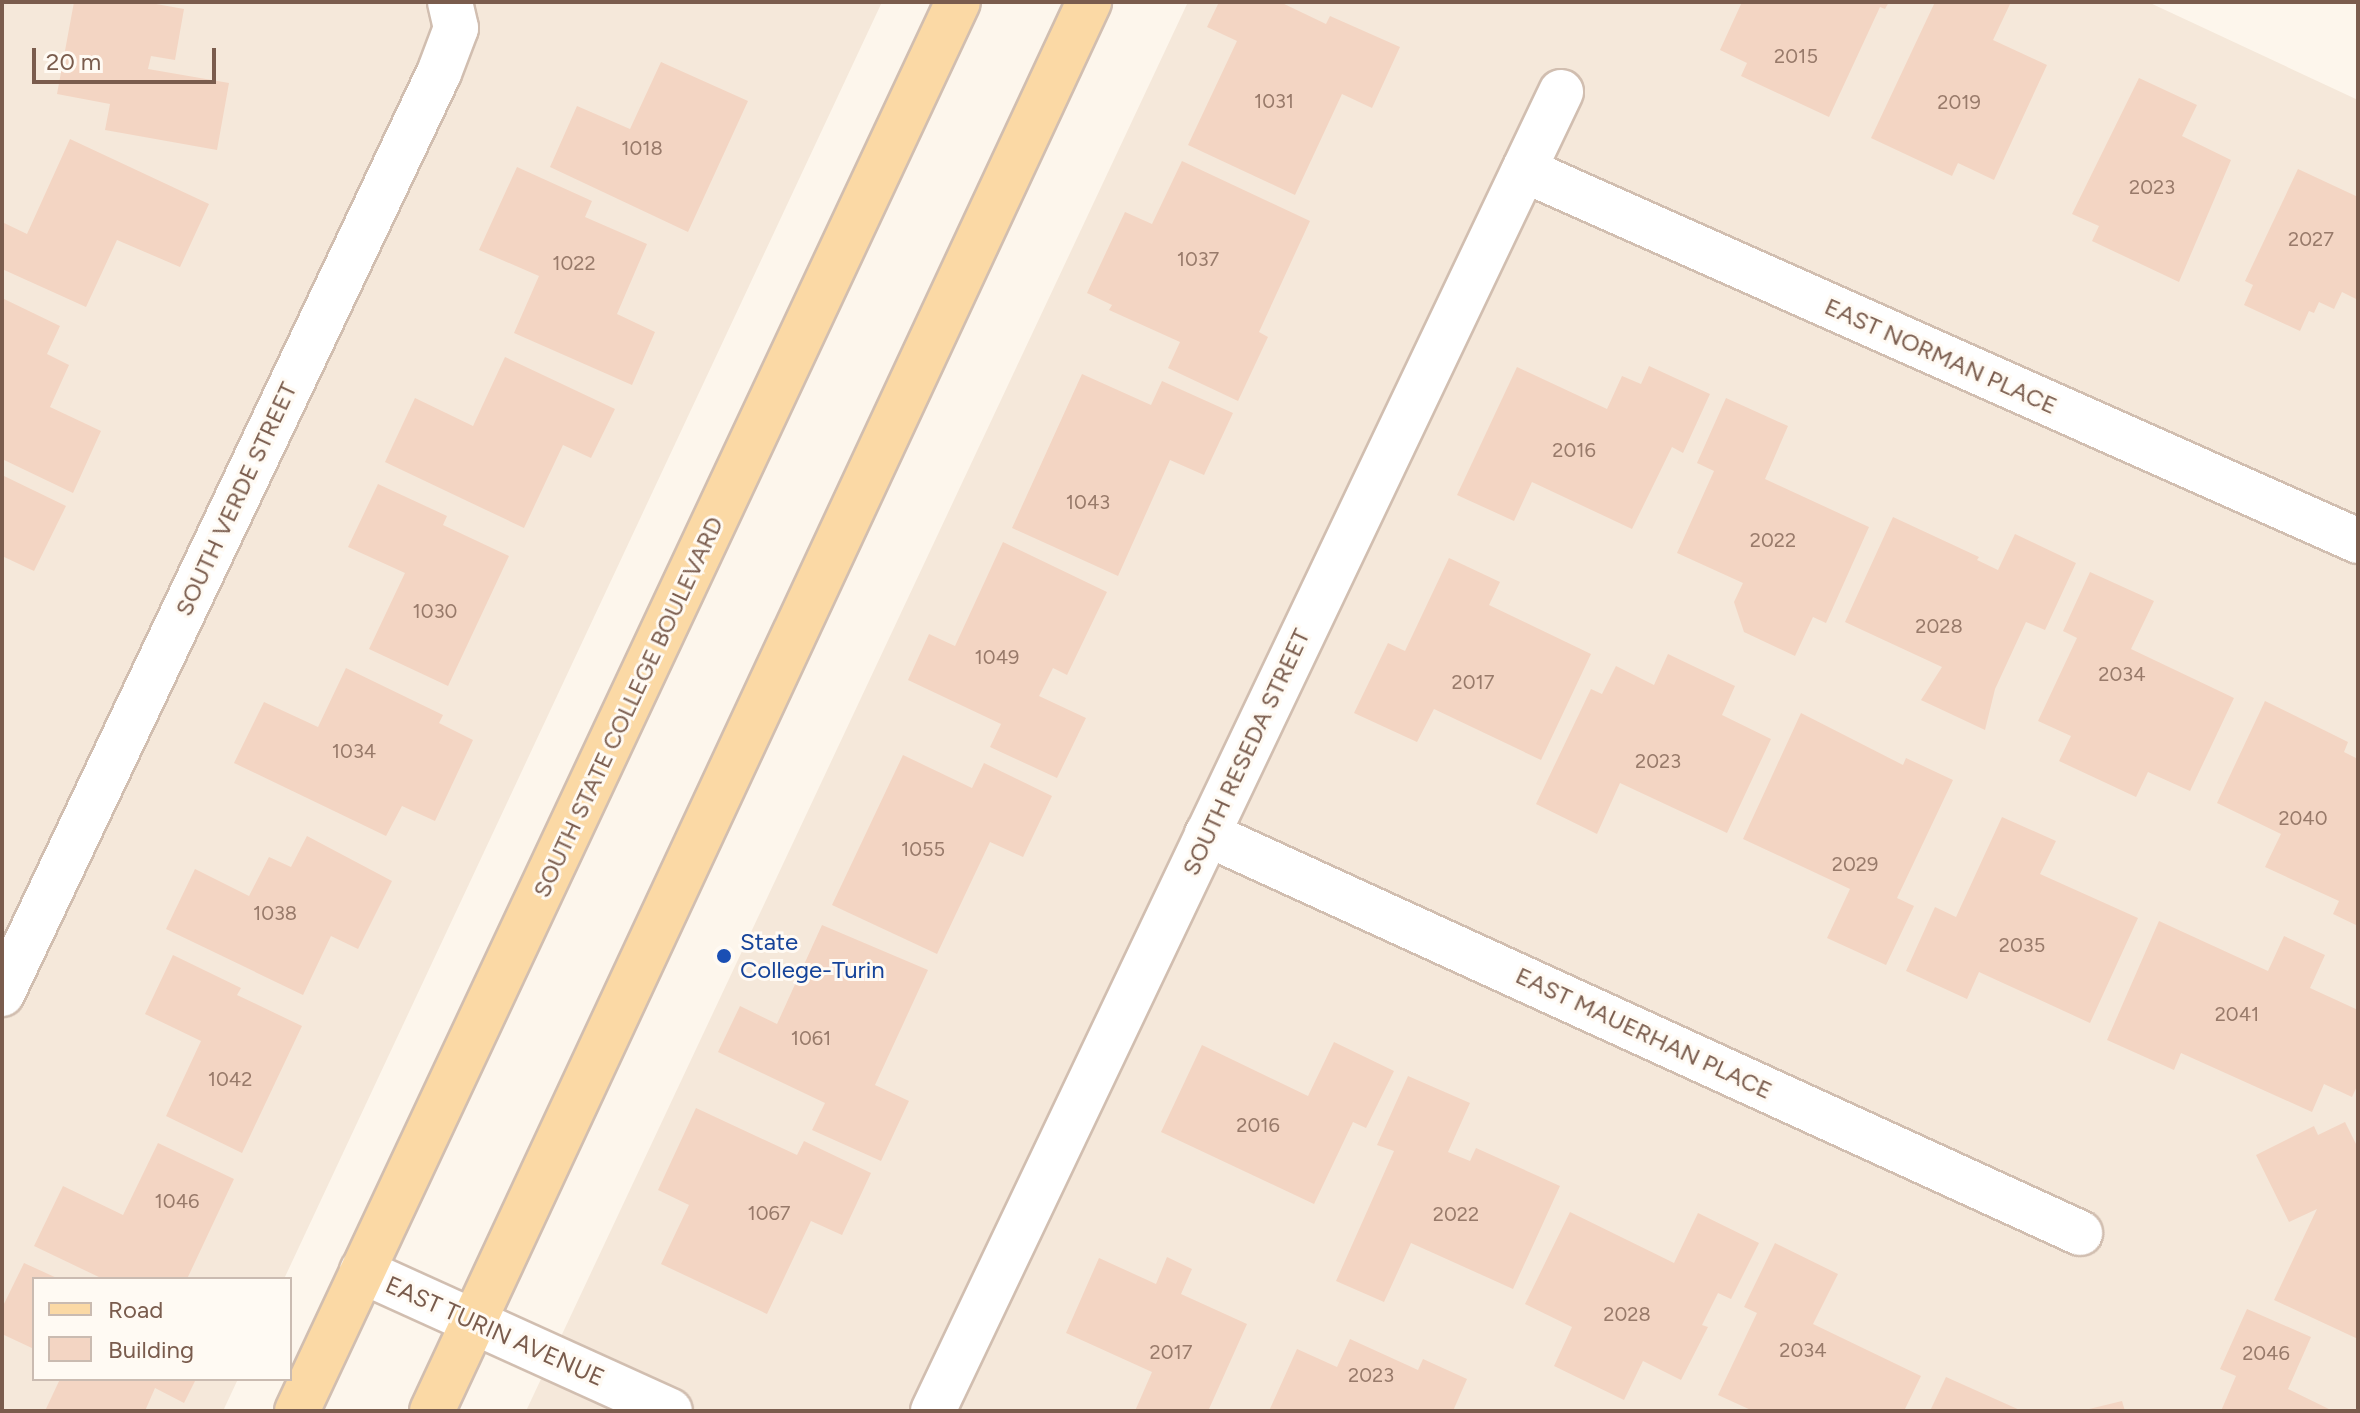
<!DOCTYPE html>
<html>
<head>
<meta charset="utf-8">
<style>
	body { margin:0 }
	#map { position:relative; width:2360px; height:1413px; overflow:hidden; background:#fdf6ec; font-family:Figtree,sans-serif }
	div>[style] { position:absolute }
	.residential>* { inset:0; background:#f5e8da }
	.building>* { inset:0; background:#f3d5c3 }
	.roads { filter:drop-shadow(2px 0 #d1beb0) drop-shadow(-2px 0 #d1beb0) drop-shadow(0 2px #d1beb0) drop-shadow(0 -2px #d1beb0) }
	.street>* { height:44px; margin:-22px; padding:0 22px; transform-origin:22px; border-radius:22px; background:#fff }
	.primary>* { height:44px; margin:-22px; padding:0 22px; transform-origin:22px; border-radius:22px; background:#fbd9a5 }
	.dots>* { width:22px; height:22px; translate:-50% -50%; box-sizing:border-box; border:4px solid #fffaf3; border-radius:50% }
	span { translate:-50% -50%; white-space:nowrap; text-align:center; line-height:1.15; -webkit-text-stroke:6px #fffaf3; paint-order:stroke }
	.number-label { font-size:20px; color:#987a6a }
	.number-label span { -webkit-text-stroke-width:0 }
	.street-label { font-size:24px; color:#7a5c4d }
	.transit-label { font-size:24px; color:#164399 }
	.left { translate:0 -50%; text-align:left }
	.frame { position:absolute; inset:0; border:4px solid #7a5c4d; pointer-events:none }
	.legend { position:absolute; left:32px; top:1277px; width:260px; height:104px; box-sizing:border-box; background:#fffaf3; border:2px solid #cabbb1; margin:0; padding:10px 14px; list-style:none; font-size:24px; color:#7a5c4d }
	.legend li { display:flex; align-items:center; gap:16px; height:40px }
	.legend b { width:40px; border:2px solid #cabbb1 }
	.scale { position:absolute; left:32px; top:48px; width:184px; height:36px; box-sizing:border-box; border:4px solid #7a5c4d; border-top:0; padding-left:10px; font-size:24px; line-height:28px; white-space:nowrap; color:#7a5c4d; -webkit-text-stroke:6px #fffaf3; paint-order:stroke }
</style>
</head>
<body>
<div id="map">
	<div class="residential">
		<div style="clip-path:polygon(2px 2px,882px 2px,284px 1279px,34px 1279px,34px 1379px,238px 1379px,223px 1411px,2px 1411px)"></div>
		<div style="clip-path:polygon(1188px 2px,2148px 2px,2358px 100px,2358px 1411px,526px 1411px)"></div>
	</div>
	<div class="building">
		<div style="clip-path:polygon(74px 2px,145px 2px,184px 9px,175px 60px,151px 56px,148px 69px,229px 83px,217px 150px,105px 130px,110px 104px,57px 94px)"></div>
		<div style="clip-path:polygon(1219px 2px,1280px 2px,1326px 24px,1330px 16px,1400px 47px,1372px 108px,1342px 94px,1295px 195px,1188px 145px,1237px 41px,1207px 27px)"></div>
		<div style="clip-path:polygon(1742px 2px,1889px 2px,1885px 9px,1880px 7px,1829px 117px,1741px 76px,1747px 63px,1720px 50px)"></div>
		<div style="clip-path:polygon(1935px 2px,2011px 2px,1993px 40px,2047px 65px,1994px 180px,1958px 163px,1952px 176px,1871px 138px)"></div>
		<div style="clip-path:polygon(661px 62px,748px 101px,688px 232px,550px 167px,577px 106px,630px 129px)"></div>
		<div style="clip-path:polygon(2139px 78px,2197px 105px,2182px 136px,2231px 160px,2179px 282px,2092px 241px,2099px 226px,2072px 214px)"></div>
		<div style="clip-path:polygon(70px 139px,209px 204px,180px 267px,117px 240px,86px 307px,2px 269px,2px 222px,27px 234px)"></div>
		<div style="clip-path:polygon(1182px 161px,1310px 221px,1259px 332px,1268px 337px,1238px 401px,1168px 368px,1180px 342px,1109px 310px,1112px 305px,1087px 293px,1125px 212px,1152px 224px)"></div>
		<div style="clip-path:polygon(517px 167px,592px 201px,585px 217px,647px 244px,617px 314px,655px 332px,632px 385px,514px 333px,539px 276px,479px 250px)"></div>
		<div style="clip-path:polygon(2298px 169px,2358px 197px,2358px 300px,2342px 292px,2334px 309px,2319px 302px,2314px 313px,2309px 311px,2300px 331px,2244px 305px,2253px 285px,2245px 281px)"></div>
		<div style="clip-path:polygon(2px 298px,60px 326px,47px 354px,69px 365px,50px 407px,101px 431px,73px 493px,2px 459px)"></div>
		<div style="clip-path:polygon(505px 357px,615px 409px,591px 458px,563px 445px,524px 528px,385px 462px,415px 398px,473px 426px)"></div>
		<div style="clip-path:polygon(1649px 366px,1710px 394px,1683px 453px,1672px 447px,1632px 529px,1532px 482px,1514px 521px,1457px 495px,1517px 367px,1607px 409px,1622px 376px,1641px 384px)"></div>
		<div style="clip-path:polygon(1082px 374px,1151px 405px,1162px 381px,1233px 413px,1204px 475px,1170px 460px,1118px 576px,1012px 528px)"></div>
		<div style="clip-path:polygon(1726px 398px,1788px 426px,1765px 479px,1869px 527px,1826px 623px,1813px 617px,1795px 656px,1744px 632px,1734px 602px,1743px 583px,1677px 553px,1714px 471px,1697px 463px)"></div>
		<div style="clip-path:polygon(2px 475px,66px 506px,34px 571px,2px 556px)"></div>
		<div style="clip-path:polygon(378px 484px,447px 516px,443px 525px,509px 556px,448px 686px,369px 649px,405px 573px,348px 547px)"></div>
		<div style="clip-path:polygon(1893px 517px,1979px 557px,1977px 560px,1998px 570px,2015px 534px,2076px 563px,2045px 630px,2026px 622px,1995px 689px,1985px 730px,1921px 700px,1942px 667px,1845px 622px)"></div>
		<div style="clip-path:polygon(1003px 542px,1107px 592px,1067px 675px,1053px 668px,1039px 696px,1086px 718px,1057px 778px,990px 747px,1001px 724px,908px 680px,929px 634px,955px 646px)"></div>
		<div style="clip-path:polygon(1449px 558px,1500px 582px,1489px 605px,1591px 654px,1541px 760px,1434px 709px,1417px 742px,1354px 713px,1388px 643px,1405px 651px)"></div>
		<div style="clip-path:polygon(2090px 572px,2154px 601px,2131px 649px,2234px 698px,2190px 791px,2148px 772px,2136px 797px,2059px 761px,2071px 736px,2038px 721px,2077px 638px,2063px 631px)"></div>
		<div style="clip-path:polygon(1668px 654px,1735px 686px,1722px 715px,1771px 739px,1727px 833px,1620px 783px,1597px 834px,1536px 804px,1591px 689px,1602px 694px,1616px 666px,1654px 685px)"></div>
		<div style="clip-path:polygon(346px 668px,443px 715px,439px 723px,473px 740px,435px 821px,402px 806px,386px 836px,234px 763px,264px 702px,318px 727px)"></div>
		<div style="clip-path:polygon(2265px 701px,2348px 742px,2344px 752px,2358px 759px,2358px 926px,2333px 914px,2339px 901px,2265px 867px,2281px 834px,2217px 803px)"></div>
		<div style="clip-path:polygon(1801px 713px,1903px 765px,1906px 758px,1953px 780px,1897px 898px,1914px 906px,1886px 965px,1827px 938px,1850px 889px,1743px 839px)"></div>
		<div style="clip-path:polygon(903px 755px,972px 788px,984px 763px,1052px 796px,1023px 857px,990px 842px,937px 954px,832px 905px)"></div>
		<div style="clip-path:polygon(2002px 817px,2056px 841px,2040px 874px,2138px 918px,2090px 1023px,1979px 972px,1967px 999px,1906px 971px,1935px 907px,1956px 917px)"></div>
		<div style="clip-path:polygon(307px 836px,392px 881px,358px 949px,331px 936px,303px 995px,166px 929px,195px 869px,249px 896px,269px 857px,291px 867px)"></div>
		<div style="clip-path:polygon(2159px 921px,2268px 971px,2284px 936px,2325px 955px,2310px 988px,2358px 1010px,2358px 1084px,2352px 1097px,2324px 1084px,2312px 1112px,2181px 1053px,2174px 1070px,2107px 1040px)"></div>
		<div style="clip-path:polygon(822px 925px,928px 970px,875px 1085px,909px 1101px,881px 1161px,812px 1130px,825px 1103px,718px 1052px,740px 1006px,777px 1024px)"></div>
		<div style="clip-path:polygon(173px 955px,241px 988px,237px 995px,302px 1026px,242px 1153px,166px 1116px,201px 1041px,145px 1014px)"></div>
		<div style="clip-path:polygon(1334px 1042px,1394px 1071px,1366px 1128px,1353px 1122px,1314px 1204px,1161px 1132px,1202px 1045px,1308px 1096px)"></div>
		<div style="clip-path:polygon(1408px 1076px,1470px 1103px,1448px 1152px,1470px 1161px,1476px 1148px,1560px 1186px,1513px 1289px,1411px 1243px,1384px 1302px,1336px 1281px,1394px 1151px,1377px 1145px)"></div>
		<div style="clip-path:polygon(696px 1108px,797px 1155px,804px 1141px,871px 1173px,842px 1235px,811px 1221px,767px 1314px,661px 1264px,689px 1205px,658px 1190px)"></div>
		<div style="clip-path:polygon(2345px 1122px,2358px 1148px,2358px 1339px,2274px 1300px,2317px 1209px,2289px 1222px,2256px 1155px,2314px 1126px,2318px 1135px)"></div>
		<div style="clip-path:polygon(158px 1143px,234px 1179px,187px 1279px,103px 1279px,34px 1246px,63px 1186px,123px 1215px)"></div>
		<div style="clip-path:polygon(1570px 1212px,1674px 1263px,1698px 1213px,1759px 1243px,1731px 1299px,1718px 1293px,1702px 1325px,1708px 1327px,1681px 1380px,1643px 1361px,1624px 1400px,1554px 1366px,1572px 1327px,1525px 1304px)"></div>
		<div style="clip-path:polygon(1775px 1243px,1838px 1274px,1813px 1324px,1921px 1376px,1904px 1411px,1753px 1411px,1718px 1395px,1757px 1313px,1744px 1307px)"></div>
		<div style="clip-path:polygon(1167px 1257px,1192px 1269px,1181px 1294px,1247px 1324px,1209px 1409px,1214px 1411px,1135px 1411px,1152px 1372px,1066px 1333px,1099px 1258px,1156px 1284px)"></div>
		<div style="clip-path:polygon(24px 1263px,59px 1279px,34px 1279px,34px 1349px,2px 1334px,2px 1308px)"></div>
		<div style="clip-path:polygon(2247px 1309px,2311px 1337px,2288px 1389px,2333px 1411px,2221px 1411px,2236px 1376px,2220px 1369px)"></div>
		<div style="clip-path:polygon(1350px 1339px,1418px 1370px,1423px 1359px,1467px 1379px,1453px 1411px,1269px 1411px,1297px 1349px,1337px 1367px)"></div>
		<div style="clip-path:polygon(1946px 1377px,2022px 1411px,1930px 1411px)"></div>
		<div style="clip-path:polygon(60px 1379px,196px 1379px,184px 1403px,155px 1388px,145px 1411px,45px 1411px)"></div>
		<div style="clip-path:polygon(2122px 1401px,2125px 1411px,2085px 1411px,2085px 1410px)"></div>
	</div>
	<div class="roads">
		<div class="street">
			<div style="left:1524px;top:170px;width:913px;rotate:23.98deg"></div>
			<div style="left:1207px;top:834px;width:960px;rotate:24.56deg"></div>
			<div style="left:2px;top:994px;width:1019px;rotate:-64.62deg"></div>
			<div style="left:439px;top:73px;width:48px;rotate:-69.3deg"></div>
			<div style="left:456px;top:28px;width:27px;rotate:-103deg"></div>
			<div style="left:362px;top:1271px;width:338px;rotate:24.4deg"></div>
			<div style="left:933px;top:1411px;width:1461px;rotate:-64.54deg"></div>
		</div>
		<div class="primary">
			<div style="left:297px;top:1411px;width:1556px;rotate:-64.87deg"></div>
			<div style="left:432px;top:1411px;width:1555px;rotate:-65deg"></div>
		</div>
	</div>
	<div class="dots">
		<div style="left:724px;top:956px;background:#1a4fb4"></div>
	</div>
	<div class="number-label">
		<span style="left:1796px;top:56px">2015</span>
		<span style="left:1274px;top:101px">1031</span>
		<span style="left:1959px;top:102px">2019</span>
		<span style="left:642px;top:148px">1018</span>
		<span style="left:2152px;top:187px">2023</span>
		<span style="left:2311px;top:239px">2027</span>
		<span style="left:1198px;top:259px">1037</span>
		<span style="left:574px;top:263px">1022</span>
		<span style="left:1574px;top:450px">2016</span>
		<span style="left:1088px;top:502px">1043</span>
		<span style="left:1773px;top:540px">2022</span>
		<span style="left:435px;top:611px">1030</span>
		<span style="left:1939px;top:626px">2028</span>
		<span style="left:997px;top:657px">1049</span>
		<span style="left:2122px;top:674px">2034</span>
		<span style="left:1473px;top:682px">2017</span>
		<span style="left:354px;top:751px">1034</span>
		<span style="left:1658px;top:761px">2023</span>
		<span style="left:2303px;top:818px">2040</span>
		<span style="left:923px;top:849px">1055</span>
		<span style="left:1855px;top:864px">2029</span>
		<span style="left:275px;top:913px">1038</span>
		<span style="left:2022px;top:945px">2035</span>
		<span style="left:2237px;top:1014px">2041</span>
		<span style="left:811px;top:1038px">1061</span>
		<span style="left:230px;top:1079px">1042</span>
		<span style="left:1258px;top:1125px">2016</span>
		<span style="left:177px;top:1201px">1046</span>
		<span style="left:769px;top:1213px">1067</span>
		<span style="left:1456px;top:1214px">2022</span>
		<span style="left:1627px;top:1314px">2028</span>
		<span style="left:1803px;top:1350px">2034</span>
		<span style="left:1171px;top:1352px">2017</span>
		<span style="left:2266px;top:1353px">2046</span>
		<span style="left:1371px;top:1375px">2023</span>
	</div>
	<div class="street-label">
		<span style="left:1941px;top:356px;rotate:24deg">EAST NORMAN PLACE</span>
		<span style="left:236px;top:499px;rotate:-65deg">SOUTH VERDE STREET</span>
		<span style="left:628px;top:707px;rotate:-65deg">SOUTH STATE COLLEGE BOULEVARD</span>
		<span style="left:1246px;top:752px;rotate:-65deg">SOUTH RESEDA STREET</span>
		<span style="left:1644px;top:1033px;rotate:25deg">EAST MAUERHAN PLACE</span>
		<span style="left:495px;top:1331px;rotate:24deg">EAST TURIN AVENUE</span>
	</div>
	<div class="transit-label">
		<span class="left" style="left:740px;top:956px">State<br>College-Turin</span>
	</div>
	<div class="frame"></div>
	<ul class="legend">
	<li><b style="height:10px;background:#fbd9a5"></b>Road</li>
	<li><b style="height:22px;background:#f3d5c3"></b>Building</li>
	</ul>
	<div class="scale">20 m</div>
</div>
</body>
</html>
